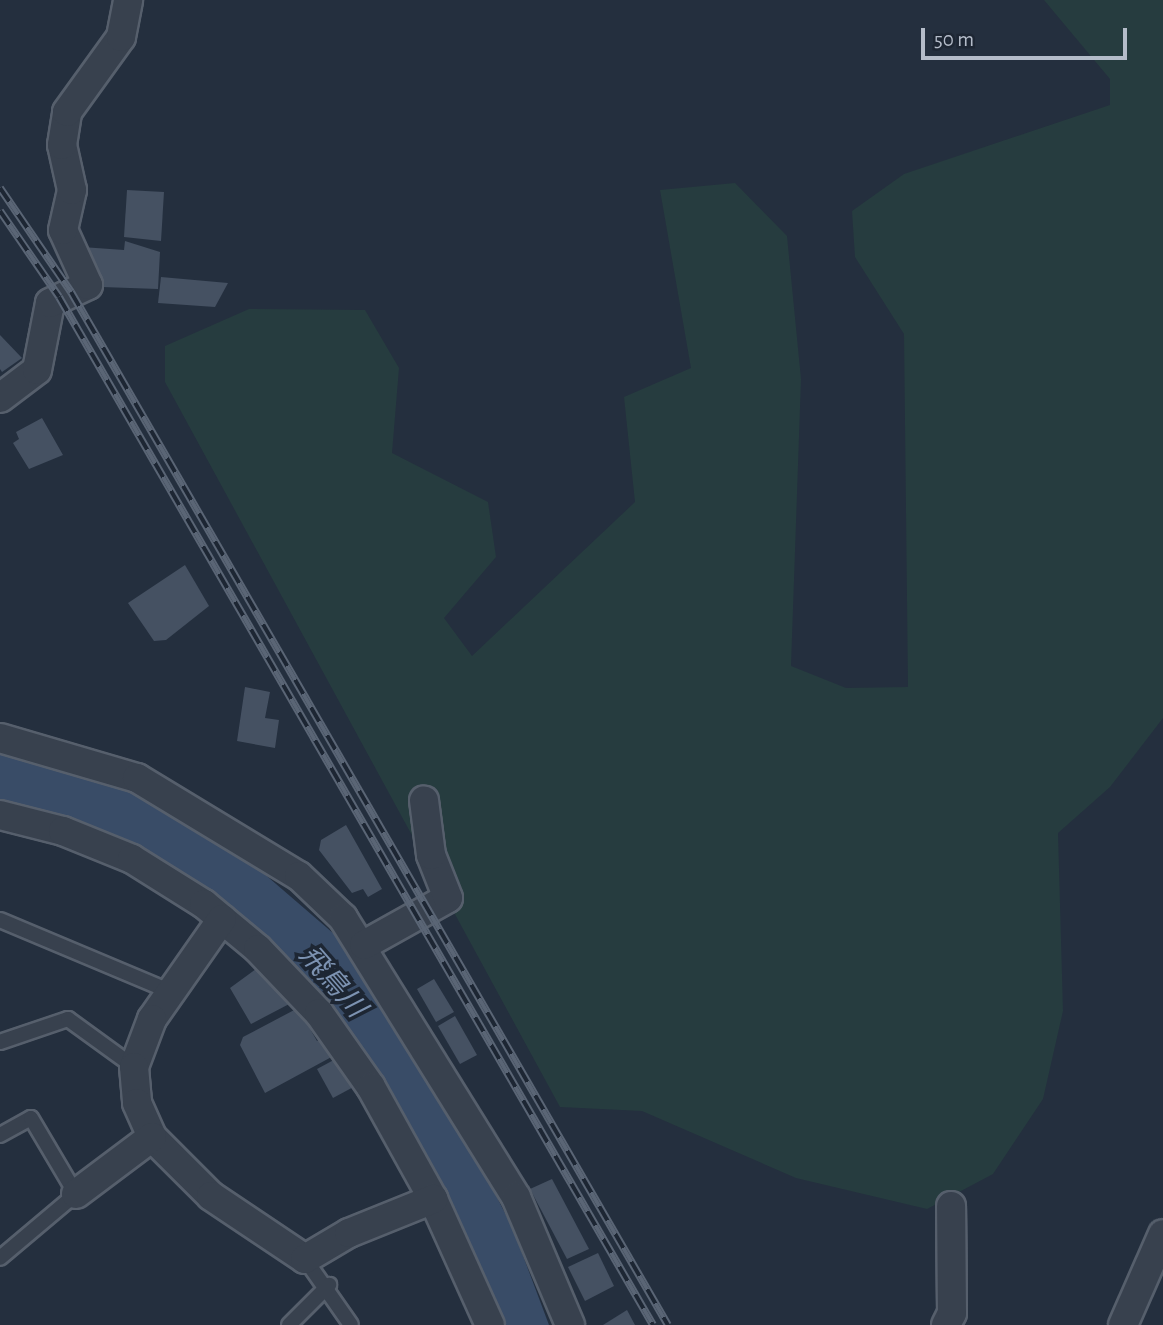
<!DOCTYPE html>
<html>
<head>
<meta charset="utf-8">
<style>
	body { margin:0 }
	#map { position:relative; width:1163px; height:1325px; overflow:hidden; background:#242f3e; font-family:"Alegreya Sans","Noto Sans JP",sans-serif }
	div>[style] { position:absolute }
	.green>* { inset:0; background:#263c3f }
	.water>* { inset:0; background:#394c67 }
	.building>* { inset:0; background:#455162 }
	.roads { filter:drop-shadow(2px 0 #565f6c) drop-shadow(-2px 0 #565f6c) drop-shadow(0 2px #565f6c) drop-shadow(0 -2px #565f6c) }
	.service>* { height:14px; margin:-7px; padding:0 7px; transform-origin:7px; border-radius:7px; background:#38414e }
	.minor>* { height:28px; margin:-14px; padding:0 14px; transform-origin:14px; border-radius:14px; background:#38414e }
	.rail>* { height:8px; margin-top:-4px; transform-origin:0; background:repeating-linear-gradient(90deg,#1d2633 0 16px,#5a6575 0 32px); box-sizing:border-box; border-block:2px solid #5a6575 }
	span { translate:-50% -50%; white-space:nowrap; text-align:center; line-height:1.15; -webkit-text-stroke:7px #1d2633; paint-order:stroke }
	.water-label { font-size:28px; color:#7c92b1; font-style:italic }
	.scale { position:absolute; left:921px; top:28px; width:206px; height:32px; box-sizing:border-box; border:4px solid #b4bcc9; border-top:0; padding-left:9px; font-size:21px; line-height:24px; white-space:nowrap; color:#b4bcc9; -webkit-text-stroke:5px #1d2633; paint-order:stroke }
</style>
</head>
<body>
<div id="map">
	<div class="green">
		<div style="clip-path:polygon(1044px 0,1163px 0,1163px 718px,1110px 787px,1058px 833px,1063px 1011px,1043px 1099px,993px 1174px,927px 1209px,796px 1178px,642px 1111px,560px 1107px,165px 382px,165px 346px,249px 309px,365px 310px,399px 368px,392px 453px,488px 502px,496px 557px,444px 618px,472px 656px,635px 502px,624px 397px,691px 368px,660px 190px,735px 183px,787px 236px,801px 379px,791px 666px,846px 688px,908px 687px,904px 334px,855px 257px,852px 211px,904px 174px,1110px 105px,1110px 79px)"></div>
	</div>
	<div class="water">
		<div style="clip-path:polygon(0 747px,111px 778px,219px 835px,348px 946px,427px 1060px,513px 1229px,549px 1325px,500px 1325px,434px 1181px,227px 911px,0 806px)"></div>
	</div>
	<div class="building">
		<div style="clip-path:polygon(127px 190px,164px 192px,161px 241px,124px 237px)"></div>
		<div style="clip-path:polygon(125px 241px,160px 252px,158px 289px,102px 287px,82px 247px,124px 250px)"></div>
		<div style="clip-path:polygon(161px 277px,228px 283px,215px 307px,158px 303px)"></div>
		<div style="clip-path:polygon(0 335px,22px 358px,2px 372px,0 369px)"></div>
		<div style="clip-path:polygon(42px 418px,63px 455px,29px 469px,13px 443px,19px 439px,16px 432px)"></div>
		<div style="clip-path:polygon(185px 565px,209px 606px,166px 640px,154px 641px,128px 603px)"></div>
		<div style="clip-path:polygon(245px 687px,270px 692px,265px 718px,279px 720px,275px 748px,237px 741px)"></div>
		<div style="clip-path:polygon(346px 825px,382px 889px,368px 897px,363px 889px,352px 893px,319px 850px,321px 840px)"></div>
		<div style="clip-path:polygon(260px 966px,272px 986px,283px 980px,293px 1002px,251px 1024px,230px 988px)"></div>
		<div style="clip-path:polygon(434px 979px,454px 1012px,436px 1022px,417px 989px)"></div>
		<div style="clip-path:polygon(298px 1008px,317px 1041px,328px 1036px,337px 1054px,265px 1093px,240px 1045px,243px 1037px)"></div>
		<div style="clip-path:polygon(455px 1016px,477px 1055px,460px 1064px,438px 1026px)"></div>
		<div style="clip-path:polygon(343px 1055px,359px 1084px,333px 1098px,317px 1069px)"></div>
		<div style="clip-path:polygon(552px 1179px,589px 1249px,567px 1259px,530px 1189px)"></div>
		<div style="clip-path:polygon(598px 1253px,614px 1286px,585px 1301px,568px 1267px)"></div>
		<div style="clip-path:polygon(627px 1310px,635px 1325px,603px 1325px)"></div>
	</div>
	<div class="roads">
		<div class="service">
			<div style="left:0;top:920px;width:186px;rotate:22.8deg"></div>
			<div style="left:0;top:1042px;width:72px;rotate:-18.7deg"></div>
			<div style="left:68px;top:1019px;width:82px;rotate:36deg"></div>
			<div style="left:0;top:1135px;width:35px;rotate:-29deg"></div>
			<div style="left:31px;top:1118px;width:88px;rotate:59.4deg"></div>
			<div style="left:76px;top:1194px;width:99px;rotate:139.9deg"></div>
			<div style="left:305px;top:1259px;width:80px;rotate:55.1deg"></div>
			<div style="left:289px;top:1325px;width:57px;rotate:-45deg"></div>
		</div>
		<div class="minor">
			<div style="left:0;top:398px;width:46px;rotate:-37.1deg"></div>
			<div style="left:37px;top:370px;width:68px;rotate:-79deg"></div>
			<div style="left:50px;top:303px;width:42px;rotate:-25.3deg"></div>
			<div style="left:88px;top:285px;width:60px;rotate:-114.4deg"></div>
			<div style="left:63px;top:230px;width:41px;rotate:-77.3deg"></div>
			<div style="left:72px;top:190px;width:46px;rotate:-102.5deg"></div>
			<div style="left:62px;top:145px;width:33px;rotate:-81deg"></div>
			<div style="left:67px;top:112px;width:92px;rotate:-54.2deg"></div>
			<div style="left:121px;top:37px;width:38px;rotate:-79deg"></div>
			<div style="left:0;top:738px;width:143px;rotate:16.3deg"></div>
			<div style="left:137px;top:778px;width:189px;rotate:31.2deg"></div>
			<div style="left:299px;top:876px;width:61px;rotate:43.7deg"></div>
			<div style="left:343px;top:918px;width:328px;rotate:58.2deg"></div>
			<div style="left:516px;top:1197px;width:139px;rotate:67.1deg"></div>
			<div style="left:0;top:815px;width:65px;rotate:14.3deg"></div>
			<div style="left:63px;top:831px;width:74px;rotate:22.1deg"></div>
			<div style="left:132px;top:859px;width:85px;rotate:32deg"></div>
			<div style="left:204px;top:904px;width:70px;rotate:39.8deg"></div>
			<div style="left:258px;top:949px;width:88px;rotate:46.4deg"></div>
			<div style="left:319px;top:1013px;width:90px;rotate:54.9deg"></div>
			<div style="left:371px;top:1087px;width:128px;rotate:61deg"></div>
			<div style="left:433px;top:1199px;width:138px;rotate:65.7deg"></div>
			<div style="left:222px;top:919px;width:122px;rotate:125deg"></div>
			<div style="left:152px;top:1019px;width:51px;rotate:110.6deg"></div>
			<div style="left:134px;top:1067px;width:36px;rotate:85deg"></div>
			<div style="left:137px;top:1103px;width:37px;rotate:66deg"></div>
			<div style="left:152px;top:1137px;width:83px;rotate:45deg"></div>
			<div style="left:211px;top:1196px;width:113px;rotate:33.8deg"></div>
			<div style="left:305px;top:1259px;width:51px;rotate:-30.6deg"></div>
			<div style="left:349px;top:1233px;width:91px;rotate:-22deg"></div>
			<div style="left:364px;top:945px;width:96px;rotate:-29.2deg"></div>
			<div style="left:448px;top:898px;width:46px;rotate:-111.6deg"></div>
			<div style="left:431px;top:855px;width:55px;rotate:-97.3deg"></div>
			<div style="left:76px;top:1194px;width:95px;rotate:-36.9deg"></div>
			<div style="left:946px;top:1325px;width:13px;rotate:-63deg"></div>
			<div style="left:952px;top:1313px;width:107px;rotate:-90.5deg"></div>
			<div style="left:1123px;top:1325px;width:99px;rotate:-66.3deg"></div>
		</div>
	</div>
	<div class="rail">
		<div style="left:0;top:188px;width:126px;rotate:55.7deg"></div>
		<div style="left:71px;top:292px;width:1193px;rotate:59.98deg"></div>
		<div style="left:0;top:211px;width:104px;rotate:55.5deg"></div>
		<div style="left:59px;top:297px;width:1187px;rotate:59.98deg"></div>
	</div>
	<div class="water-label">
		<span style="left:332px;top:982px;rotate:49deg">飛鳥川</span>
	</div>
	<div class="scale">50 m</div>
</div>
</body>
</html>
